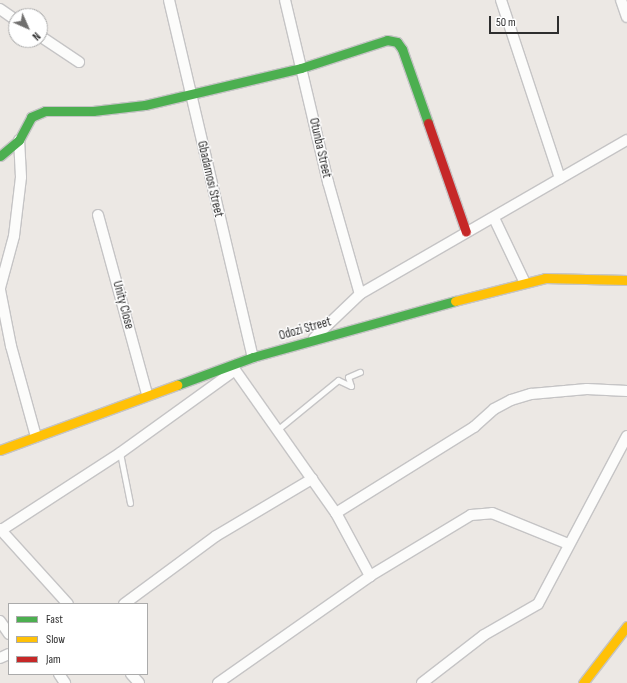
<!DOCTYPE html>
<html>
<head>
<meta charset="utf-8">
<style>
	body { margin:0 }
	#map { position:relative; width:627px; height:683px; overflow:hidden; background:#ece8e4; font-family:"Sofia Sans Condensed",sans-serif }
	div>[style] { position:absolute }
	.roads { filter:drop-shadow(1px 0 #c5c4c5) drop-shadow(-1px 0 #c5c4c5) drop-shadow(0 1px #c5c4c5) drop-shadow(0 -1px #c5c4c5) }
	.lane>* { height:5px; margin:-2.5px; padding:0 2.5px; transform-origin:2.5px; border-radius:2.5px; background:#fcfcfb }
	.street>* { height:10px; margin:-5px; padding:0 5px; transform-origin:5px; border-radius:5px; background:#fcfcfb }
	.fast>* { height:9px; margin:-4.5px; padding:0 4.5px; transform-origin:4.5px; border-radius:4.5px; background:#4caf50 }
	.slow>* { height:9px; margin:-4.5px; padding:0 4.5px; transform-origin:4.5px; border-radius:4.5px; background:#ffc107 }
	.jam>* { height:9px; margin:-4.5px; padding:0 4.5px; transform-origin:4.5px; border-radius:4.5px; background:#c62828 }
	span { translate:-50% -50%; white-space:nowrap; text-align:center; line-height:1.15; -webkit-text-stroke:3px #fff; paint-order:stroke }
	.street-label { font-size:13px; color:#2e2e2e }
	.legend { position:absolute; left:8px; top:603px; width:140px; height:72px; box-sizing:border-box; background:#fff; border:1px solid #ababab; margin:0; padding:5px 7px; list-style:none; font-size:12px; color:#2e2e2e }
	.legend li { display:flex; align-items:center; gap:8px; height:20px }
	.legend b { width:20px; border:1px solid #ababab }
	.north { position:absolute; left:8px; top:8px; width:40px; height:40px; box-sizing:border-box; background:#fff; border:1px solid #ababab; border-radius:50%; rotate:135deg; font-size:11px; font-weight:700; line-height:16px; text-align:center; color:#2e2e2e }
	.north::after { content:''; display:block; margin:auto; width:14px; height:18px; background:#706f6e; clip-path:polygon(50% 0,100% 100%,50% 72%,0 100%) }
	.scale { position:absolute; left:489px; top:16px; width:70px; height:18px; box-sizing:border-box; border:2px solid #2e2e2e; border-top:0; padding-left:5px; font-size:12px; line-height:14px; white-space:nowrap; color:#2e2e2e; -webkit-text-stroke:3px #fff; paint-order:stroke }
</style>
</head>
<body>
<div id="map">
	<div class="roads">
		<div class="lane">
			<div style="left:277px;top:430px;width:79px;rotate:-39.3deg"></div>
			<div style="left:338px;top:380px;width:14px;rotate:25deg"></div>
			<div style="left:351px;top:386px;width:9px;rotate:-108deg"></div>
			<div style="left:348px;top:377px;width:13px;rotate:-23deg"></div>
			<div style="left:120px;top:453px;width:51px;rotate:78.7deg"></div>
		</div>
		<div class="street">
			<div style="left:169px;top:0;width:367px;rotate:76.8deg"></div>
			<div style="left:285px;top:0;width:187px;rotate:76.7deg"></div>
			<div style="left:328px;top:182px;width:116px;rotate:74.1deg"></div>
			<div style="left:501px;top:0;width:188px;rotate:71.7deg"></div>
			<div style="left:621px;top:0;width:18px;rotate:71deg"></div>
			<div style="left:0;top:9px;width:19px;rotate:35deg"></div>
			<div style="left:40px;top:36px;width:47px;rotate:33.7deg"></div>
			<div style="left:98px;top:215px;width:186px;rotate:74.7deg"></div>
			<div style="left:494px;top:218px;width:72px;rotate:64.5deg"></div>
			<div style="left:0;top:288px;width:54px;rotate:-74.9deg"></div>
			<div style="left:14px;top:236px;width:59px;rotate:-83.2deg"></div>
			<div style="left:21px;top:177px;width:37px;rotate:-93deg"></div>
			<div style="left:0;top:290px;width:57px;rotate:78.9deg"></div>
			<div style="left:11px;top:346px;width:94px;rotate:74.6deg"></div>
			<div style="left:314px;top:338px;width:64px;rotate:-43.7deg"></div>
			<div style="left:360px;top:294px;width:308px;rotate:-30deg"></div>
			<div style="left:229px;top:368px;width:6px;rotate:18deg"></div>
			<div style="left:235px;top:370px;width:175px;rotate:54.8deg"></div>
			<div style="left:336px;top:513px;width:72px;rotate:61.6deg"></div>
			<div style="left:336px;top:513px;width:163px;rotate:-31.9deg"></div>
			<div style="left:474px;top:427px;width:27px;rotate:-42deg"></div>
			<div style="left:494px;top:409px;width:19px;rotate:-28deg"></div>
			<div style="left:511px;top:400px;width:21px;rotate:-17deg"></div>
			<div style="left:531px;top:394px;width:56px;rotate:-5.1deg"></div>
			<div style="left:587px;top:389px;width:40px;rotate:2.9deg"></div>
			<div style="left:0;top:529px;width:101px;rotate:47.8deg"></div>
			<div style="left:0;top:531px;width:143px;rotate:-33deg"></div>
			<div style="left:120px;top:453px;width:142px;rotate:-35.8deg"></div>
			<div style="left:124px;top:604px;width:114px;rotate:-36.5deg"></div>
			<div style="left:216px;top:536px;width:112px;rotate:-30.7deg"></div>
			<div style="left:0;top:621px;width:16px;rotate:55deg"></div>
			<div style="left:0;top:658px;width:10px;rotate:-24deg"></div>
			<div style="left:59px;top:674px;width:11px;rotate:56deg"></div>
			<div style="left:131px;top:674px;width:12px;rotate:48deg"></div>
			<div style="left:218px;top:683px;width:186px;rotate:-35.1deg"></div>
			<div style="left:370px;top:576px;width:118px;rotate:-31.1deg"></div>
			<div style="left:471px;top:515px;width:21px;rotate:-5deg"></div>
			<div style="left:492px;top:513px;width:82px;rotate:22.2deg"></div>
			<div style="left:422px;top:683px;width:78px;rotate:-37.7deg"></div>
			<div style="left:484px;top:635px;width:62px;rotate:-29.9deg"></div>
			<div style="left:538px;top:604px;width:190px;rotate:-62.1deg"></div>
		</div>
		<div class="fast">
			<div style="left:0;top:156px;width:25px;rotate:-40deg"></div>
			<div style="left:19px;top:140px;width:26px;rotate:-62deg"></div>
			<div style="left:31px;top:117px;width:15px;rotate:-23deg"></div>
			<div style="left:45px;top:111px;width:48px"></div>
			<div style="left:93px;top:111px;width:52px;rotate:-6.6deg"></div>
			<div style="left:145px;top:105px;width:160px;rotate:-13.3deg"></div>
			<div style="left:301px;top:68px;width:90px;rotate:-18deg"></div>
			<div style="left:387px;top:40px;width:10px;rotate:11deg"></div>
			<div style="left:397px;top:42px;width:9px;rotate:54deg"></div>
			<div style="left:402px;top:49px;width:78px;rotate:70.6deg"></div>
			<div style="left:177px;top:385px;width:81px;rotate:-20.2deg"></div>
			<div style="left:253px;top:357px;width:210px;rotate:-15.5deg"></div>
		</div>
		<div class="slow">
			<div style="left:455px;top:301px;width:93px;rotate:-14.3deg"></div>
			<div style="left:545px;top:278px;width:82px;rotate:1.4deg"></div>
			<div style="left:0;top:450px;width:189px;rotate:-20.2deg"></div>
			<div style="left:583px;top:683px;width:72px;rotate:-52.3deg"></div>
		</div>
		<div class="jam">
			<div style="left:428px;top:123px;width:115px;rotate:70.8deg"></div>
		</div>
	</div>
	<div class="street-label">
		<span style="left:320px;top:148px;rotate:77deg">Otunba Street</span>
		<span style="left:210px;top:179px;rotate:77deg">Gbadamosi Street</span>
		<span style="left:123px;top:305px;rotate:75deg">Unity Close</span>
		<span style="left:305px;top:329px;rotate:-16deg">Odozi Street</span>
	</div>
	<ul class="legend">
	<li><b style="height:5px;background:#4caf50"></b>Fast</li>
	<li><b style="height:5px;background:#ffc107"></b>Slow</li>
	<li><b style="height:5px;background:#c62828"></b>Jam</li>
	</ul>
	<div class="north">N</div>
	<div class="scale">50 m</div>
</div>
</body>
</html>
